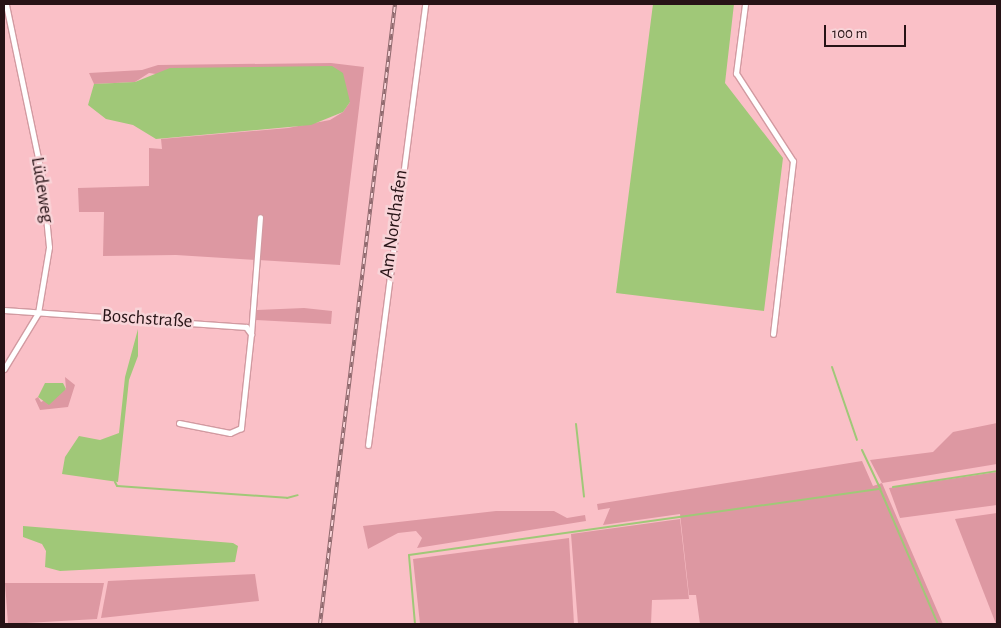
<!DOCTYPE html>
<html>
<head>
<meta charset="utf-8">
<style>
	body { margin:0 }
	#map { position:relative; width:1001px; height:628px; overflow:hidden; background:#fac0c7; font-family:"Alegreya Sans",sans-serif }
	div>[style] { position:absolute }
	.green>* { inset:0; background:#dd98a2 }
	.water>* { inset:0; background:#a0c878 }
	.stream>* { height:2px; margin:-1px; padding:0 1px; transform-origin:1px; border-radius:1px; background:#a0c878 }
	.roads { filter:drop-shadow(1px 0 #d29aa1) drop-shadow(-1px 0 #d29aa1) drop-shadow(0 1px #d29aa1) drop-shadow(0 -1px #d29aa1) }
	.street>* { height:5px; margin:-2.5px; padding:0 2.5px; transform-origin:2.5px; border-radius:2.5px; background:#fff }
	.rail>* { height:4px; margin-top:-2px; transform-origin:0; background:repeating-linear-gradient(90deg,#f8d4d8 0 5.5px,#8f696e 0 11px); box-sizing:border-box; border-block:1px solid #8f696e }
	span { translate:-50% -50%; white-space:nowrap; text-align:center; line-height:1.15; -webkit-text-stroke:5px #f8d4d8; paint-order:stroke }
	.street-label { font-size:19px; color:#271316 }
	.frame { position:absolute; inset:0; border:5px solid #271316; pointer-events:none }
	.scale { position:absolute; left:824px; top:25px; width:82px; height:22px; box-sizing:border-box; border:2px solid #271316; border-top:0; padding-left:6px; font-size:15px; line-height:18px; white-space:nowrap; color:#271316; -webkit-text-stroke:4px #f8d4d8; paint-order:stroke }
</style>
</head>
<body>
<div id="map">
	<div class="green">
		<div style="clip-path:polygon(331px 63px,364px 67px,340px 265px,176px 255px,103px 256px,104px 212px,79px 212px,78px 188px,149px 186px,149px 148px,162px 149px,161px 139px,288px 128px,330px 120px,343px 112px,350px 102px,149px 73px,135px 82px,94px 84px,89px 73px,142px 70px,158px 65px)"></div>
		<div style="clip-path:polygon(304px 308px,332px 311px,331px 324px,256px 320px,257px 310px)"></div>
		<div style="clip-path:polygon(65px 377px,75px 385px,68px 407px,40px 410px,35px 399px,38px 397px,41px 402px,66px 389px)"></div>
		<div style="clip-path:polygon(997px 423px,997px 464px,882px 483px,943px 624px,700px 624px,696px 595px,689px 595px,680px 514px,603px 525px,610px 508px,598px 510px,597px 504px,862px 461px,873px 486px,882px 483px,870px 460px,933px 452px,953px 432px)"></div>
		<div style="clip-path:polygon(997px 472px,997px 505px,900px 518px,889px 488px)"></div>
		<div style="clip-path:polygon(496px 511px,554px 511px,567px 518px,585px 515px,586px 521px,417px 548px,422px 538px,416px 531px,398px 533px,368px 549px,363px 526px)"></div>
		<div style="clip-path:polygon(997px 513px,997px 624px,996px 624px,955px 519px)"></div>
		<div style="clip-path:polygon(680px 519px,689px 599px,652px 600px,651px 624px,578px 624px,571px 534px)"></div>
		<div style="clip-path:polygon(569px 538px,574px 624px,420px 624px,413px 559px)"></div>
		<div style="clip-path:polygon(255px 574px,259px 601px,101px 618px,108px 581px)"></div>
		<div style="clip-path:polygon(5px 583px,104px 583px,97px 619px,8px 624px)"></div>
	</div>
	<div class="water">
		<div style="clip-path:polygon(653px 4px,734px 4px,725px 83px,783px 158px,764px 311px,616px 293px)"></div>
		<div style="clip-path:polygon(332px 66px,343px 73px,350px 102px,343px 112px,311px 125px,156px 139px,133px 125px,106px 119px,88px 105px,94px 84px,135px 82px,170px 68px)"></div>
		<div style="clip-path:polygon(138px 329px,138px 356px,129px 380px,118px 482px,62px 474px,65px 457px,79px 436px,100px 440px,119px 433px,125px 377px)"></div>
		<div style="clip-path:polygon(45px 383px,63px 383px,66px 389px,49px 405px,38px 397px)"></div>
		<div style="clip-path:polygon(23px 526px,233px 543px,238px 546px,235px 562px,60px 571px,45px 567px,46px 551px,42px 544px,23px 537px)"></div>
	</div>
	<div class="stream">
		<div style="left:832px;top:367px;width:77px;rotate:71.1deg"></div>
		<div style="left:576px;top:424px;width:73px;rotate:83.7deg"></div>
		<div style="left:862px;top:450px;width:42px;rotate:64.7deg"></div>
		<div style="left:115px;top:482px;width:4px;rotate:63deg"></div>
		<div style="left:117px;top:486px;width:170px;rotate:4deg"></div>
		<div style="left:287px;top:498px;width:11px;rotate:-15deg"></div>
		<div style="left:893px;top:487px;width:105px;rotate:-8.7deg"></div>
		<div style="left:415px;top:624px;width:69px;rotate:-95deg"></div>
		<div style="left:409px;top:555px;width:476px;rotate:-8deg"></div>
		<div style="left:880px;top:489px;width:147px;rotate:66.8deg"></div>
	</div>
	<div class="roads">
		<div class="street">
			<div style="left:745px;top:4px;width:70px;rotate:97.4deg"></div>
			<div style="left:736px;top:73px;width:105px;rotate:57.1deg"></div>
			<div style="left:793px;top:161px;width:174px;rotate:96.6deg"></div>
			<div style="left:4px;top:310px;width:243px;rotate:4deg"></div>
			<div style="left:246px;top:327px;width:9px;rotate:54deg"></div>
			<div style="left:251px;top:334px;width:95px;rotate:96.1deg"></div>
			<div style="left:241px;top:428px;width:12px;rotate:156deg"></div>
			<div style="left:230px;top:433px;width:52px;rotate:-168.9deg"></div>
			<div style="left:251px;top:334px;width:117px;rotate:-85.6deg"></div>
			<div style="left:4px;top:369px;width:66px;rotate:-58.7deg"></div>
			<div style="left:38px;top:313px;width:67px;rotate:-80.5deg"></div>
			<div style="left:49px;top:247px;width:70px;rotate:-95.7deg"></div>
			<div style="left:42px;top:177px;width:177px;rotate:-101.8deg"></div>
			<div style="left:368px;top:445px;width:445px;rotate:-82.6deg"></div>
		</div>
	</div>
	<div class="rail">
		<div style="left:320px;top:624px;width:625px;rotate:-83.1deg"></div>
	</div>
	<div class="street-label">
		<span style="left:42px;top:190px;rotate:81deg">Lüdeweg</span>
		<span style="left:394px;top:224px;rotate:-82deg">Am Nordhafen</span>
		<span style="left:147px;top:319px;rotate:4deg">Boschstraße</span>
	</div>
	<div class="frame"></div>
	<div class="scale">100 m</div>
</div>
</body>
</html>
